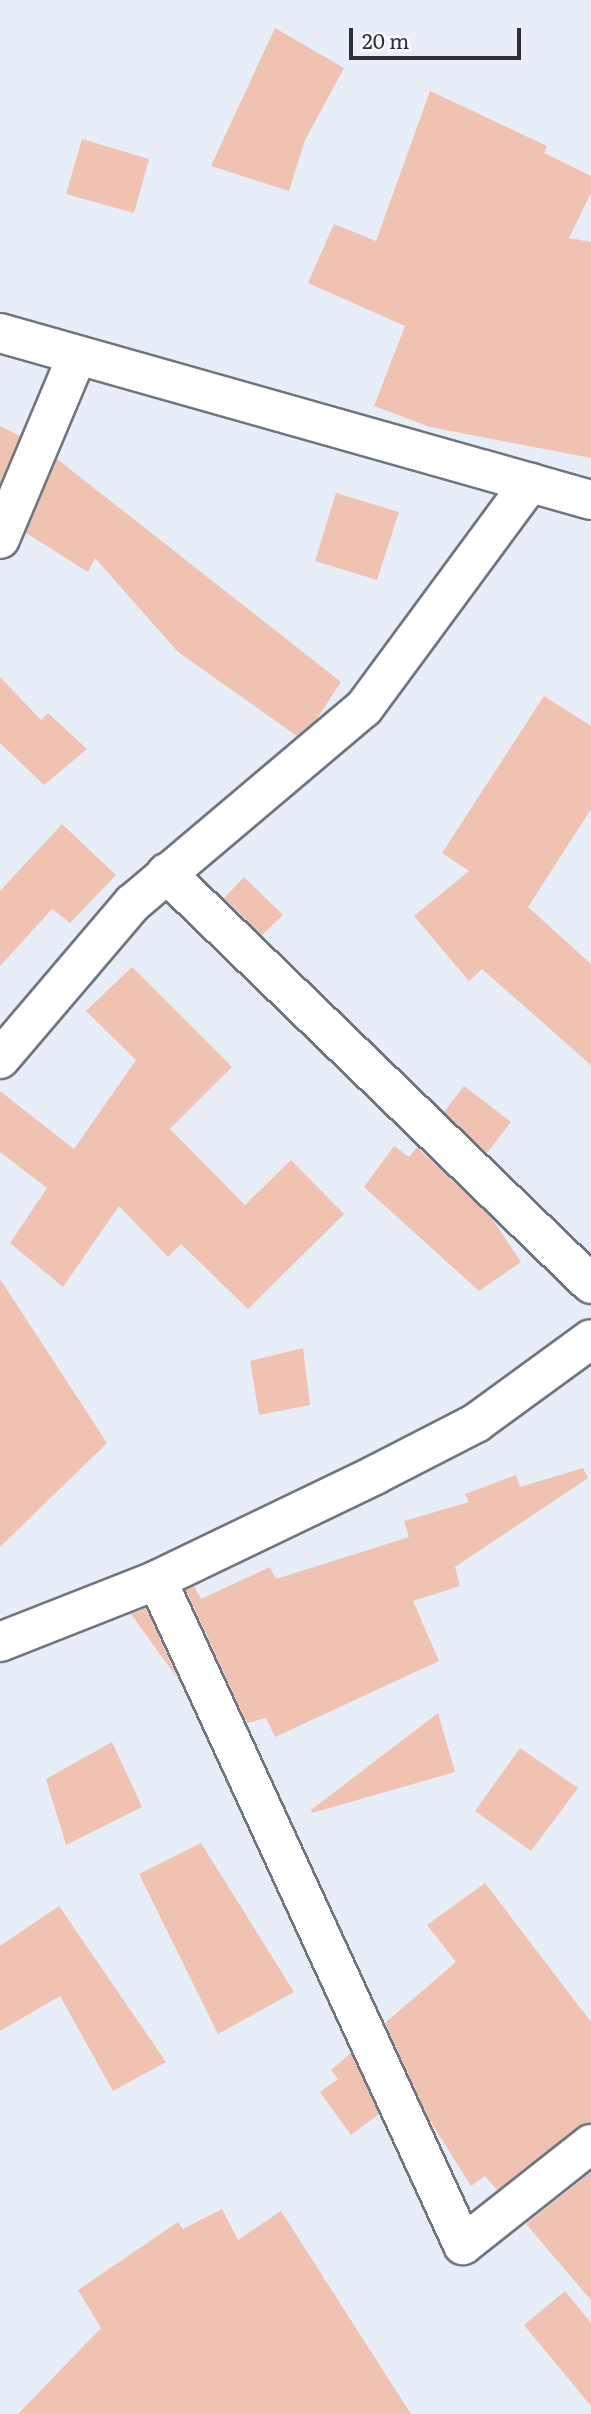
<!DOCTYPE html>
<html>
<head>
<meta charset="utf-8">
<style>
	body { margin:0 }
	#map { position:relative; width:591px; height:2414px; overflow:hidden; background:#e7eef8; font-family:Literata,serif }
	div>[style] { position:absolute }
	.building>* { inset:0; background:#f0c2b2 }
	.roads { filter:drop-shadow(2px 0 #6f767f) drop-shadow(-2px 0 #6f767f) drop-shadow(0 2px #6f767f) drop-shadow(0 -2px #6f767f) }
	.minor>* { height:38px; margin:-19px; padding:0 19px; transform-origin:19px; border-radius:19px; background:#fff }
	span { translate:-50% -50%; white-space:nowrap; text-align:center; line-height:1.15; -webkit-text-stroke:6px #f8fbff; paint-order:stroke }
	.scale { position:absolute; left:349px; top:28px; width:172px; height:32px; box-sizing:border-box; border:4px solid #2d2f33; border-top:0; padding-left:9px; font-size:21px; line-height:24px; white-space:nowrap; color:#2d2f33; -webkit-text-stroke:5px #f8fbff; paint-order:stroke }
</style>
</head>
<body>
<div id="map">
	<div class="building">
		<div style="clip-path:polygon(275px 28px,344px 68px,305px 140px,289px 191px,211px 166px)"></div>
		<div style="clip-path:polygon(430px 91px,547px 146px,544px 153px,591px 176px,591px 193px,569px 238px,591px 242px,591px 458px,430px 427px,374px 406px,405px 326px,308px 283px,334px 224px,376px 241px)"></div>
		<div style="clip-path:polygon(82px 139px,149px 159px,134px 213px,66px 194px)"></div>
		<div style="clip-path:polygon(0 426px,20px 436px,0 483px)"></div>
		<div style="clip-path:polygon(57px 459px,341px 682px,316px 720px,297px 736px,178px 652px,95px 558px,88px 572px,26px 533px)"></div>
		<div style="clip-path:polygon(336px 493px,399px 512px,377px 580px,315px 561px)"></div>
		<div style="clip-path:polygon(0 677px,41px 720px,48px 713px,87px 749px,44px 785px,0 743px)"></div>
		<div style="clip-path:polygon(544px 696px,591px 726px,591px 809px,528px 907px,591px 964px,591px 1065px,482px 969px,469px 981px,414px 916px,469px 871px,442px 853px)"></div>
		<div style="clip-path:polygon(62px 824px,116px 875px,70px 923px,52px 909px,0 966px,0 891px)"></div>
		<div style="clip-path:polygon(244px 877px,283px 915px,262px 935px,224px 898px)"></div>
		<div style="clip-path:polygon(132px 967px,232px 1067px,170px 1129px,245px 1205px,291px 1160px,344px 1214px,248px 1309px,181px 1244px,168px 1257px,119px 1206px,63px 1287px,10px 1243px,47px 1188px,0 1152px,0 1091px,74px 1149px,136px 1060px,86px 1011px)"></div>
		<div style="clip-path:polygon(464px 1086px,511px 1122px,487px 1153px,444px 1112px)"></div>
		<div style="clip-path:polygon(394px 1146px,409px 1157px,417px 1147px,491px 1217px,521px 1262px,479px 1291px,364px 1187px)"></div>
		<div style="clip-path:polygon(0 1279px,107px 1443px,0 1547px)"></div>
		<div style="clip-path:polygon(303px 1348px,310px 1405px,259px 1415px,250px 1361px)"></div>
		<div style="clip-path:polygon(583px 1468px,588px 1478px,455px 1567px,460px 1586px,413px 1601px,439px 1661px,275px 1737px,266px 1718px,247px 1723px,186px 1590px,194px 1586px,201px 1599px,270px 1567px,276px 1579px,409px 1537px,404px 1521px,469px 1502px,465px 1494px,516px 1475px,520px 1487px)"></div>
		<div style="clip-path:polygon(146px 1608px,178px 1679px,131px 1614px)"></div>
		<div style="clip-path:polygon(438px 1713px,455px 1772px,312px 1813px,311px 1810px)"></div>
		<div style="clip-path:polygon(112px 1742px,142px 1807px,66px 1845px,46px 1779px)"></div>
		<div style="clip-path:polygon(520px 1748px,578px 1788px,531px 1851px,475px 1811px)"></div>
		<div style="clip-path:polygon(201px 1843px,294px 1992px,218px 2034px,139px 1874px)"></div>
		<div style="clip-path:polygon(485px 1883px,591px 2022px,591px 2123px,497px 2190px,485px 2176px,471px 2186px,429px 2119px,385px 2023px,456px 1962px,427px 1925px)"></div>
		<div style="clip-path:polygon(59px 1906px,166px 2062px,113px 2091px,60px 1996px,0 2031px,0 1946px)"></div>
		<div style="clip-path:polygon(351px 2053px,379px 2114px,351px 2135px,320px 2092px,338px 2079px,331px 2070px)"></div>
		<div style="clip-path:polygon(591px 2172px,591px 2300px,526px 2224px)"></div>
		<div style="clip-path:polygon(222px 2209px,238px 2240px,281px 2211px,411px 2414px,18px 2414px,101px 2328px,78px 2290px,178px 2222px,183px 2229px)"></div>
		<div style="clip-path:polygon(565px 2291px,591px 2323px,591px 2406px,524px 2325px)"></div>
	</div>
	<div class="roads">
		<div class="minor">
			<div style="left:0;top:333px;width:614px;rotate:15.78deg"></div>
			<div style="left:0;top:539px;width:199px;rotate:-67.2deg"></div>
			<div style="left:166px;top:873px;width:591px;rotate:44.04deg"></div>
			<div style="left:0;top:1059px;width:205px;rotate:-49.6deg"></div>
			<div style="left:133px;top:903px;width:302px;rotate:-40.2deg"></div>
			<div style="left:364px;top:708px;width:280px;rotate:-53.6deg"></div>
			<div style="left:157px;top:1580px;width:732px;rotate:65.29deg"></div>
			<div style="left:463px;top:2245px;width:163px;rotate:-38.3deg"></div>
			<div style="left:0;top:1642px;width:169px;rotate:-21.5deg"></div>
			<div style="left:157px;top:1580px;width:242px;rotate:-25.7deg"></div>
			<div style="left:375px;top:1475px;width:114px;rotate:-27.2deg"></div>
			<div style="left:476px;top:1423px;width:142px;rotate:-36.1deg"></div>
		</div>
	</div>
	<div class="scale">20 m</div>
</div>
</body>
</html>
